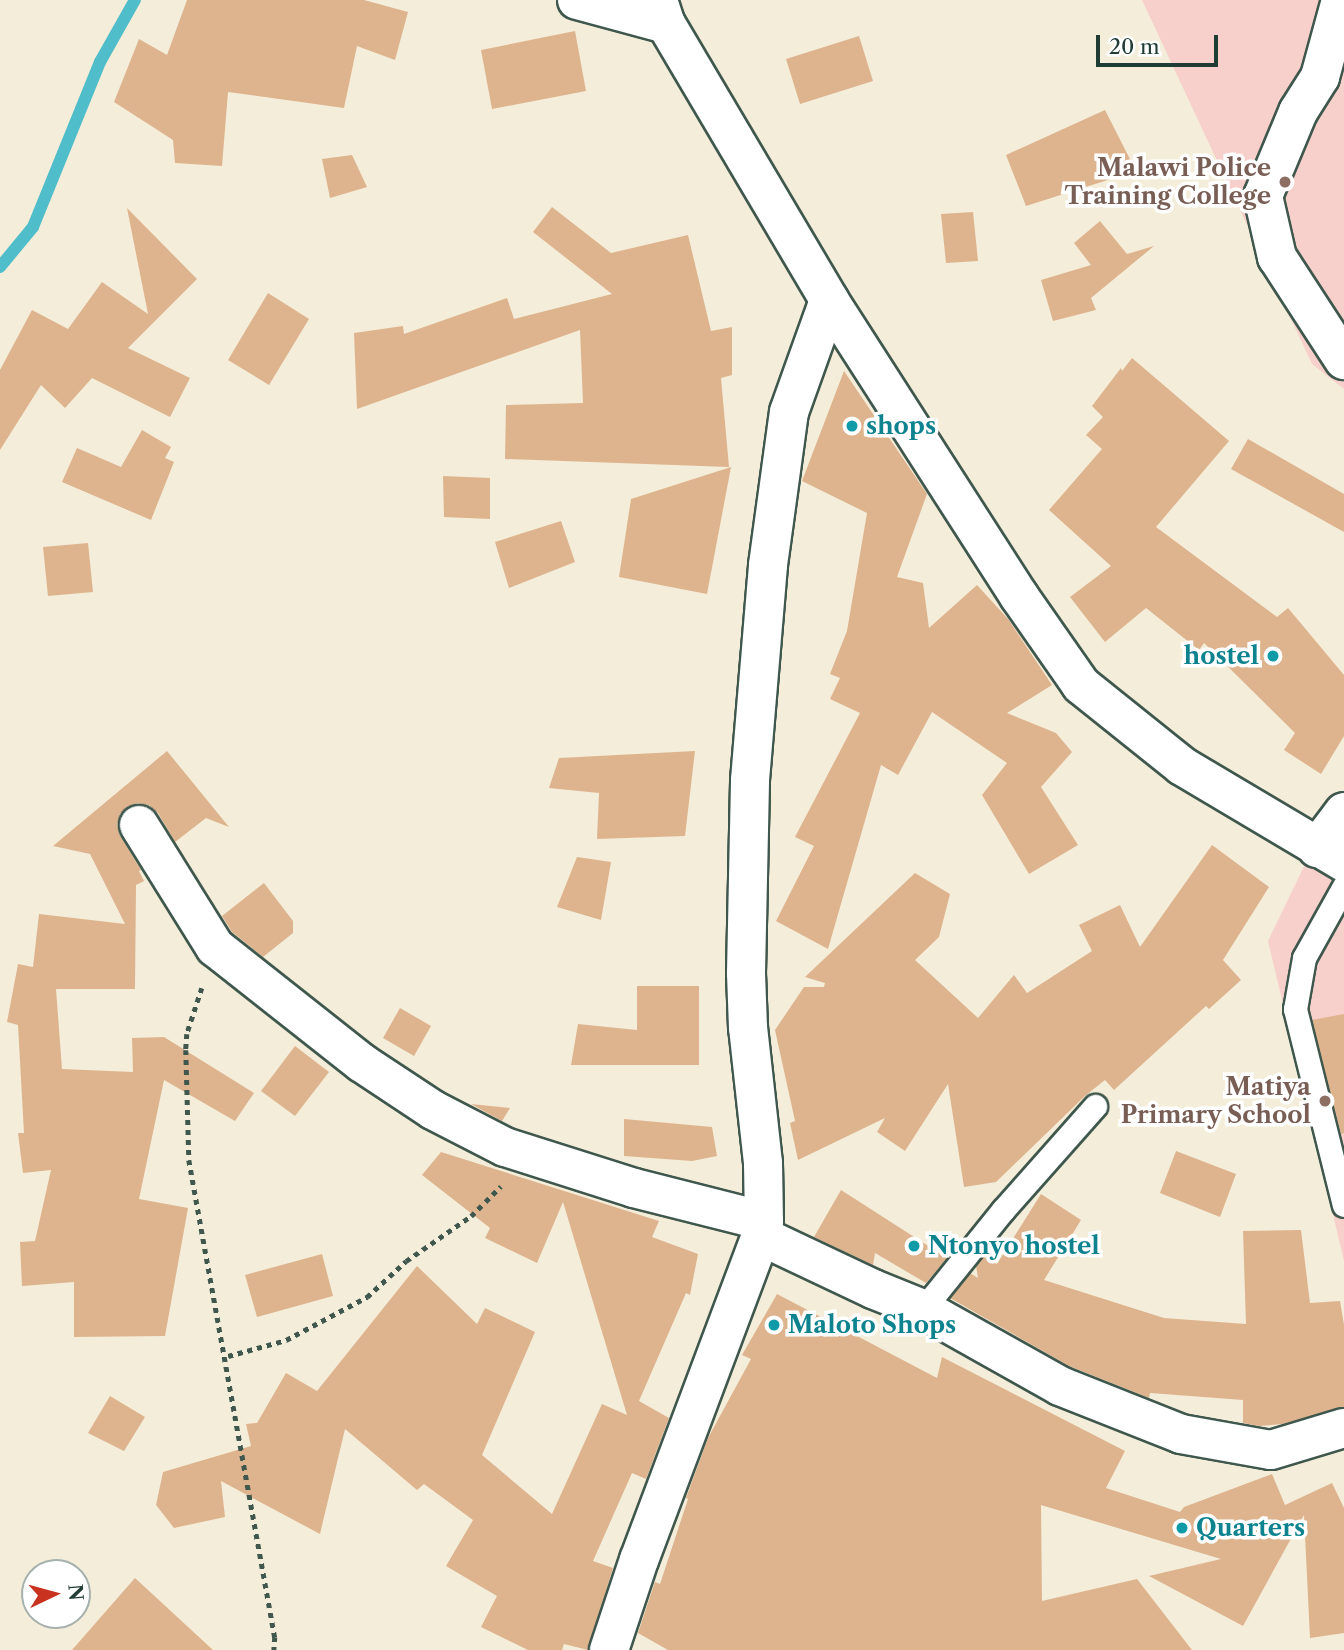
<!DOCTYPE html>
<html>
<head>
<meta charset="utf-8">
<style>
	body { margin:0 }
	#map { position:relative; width:1344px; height:1650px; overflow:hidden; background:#f4edd9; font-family:"Libre Caslon Text",serif }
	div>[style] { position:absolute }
	.built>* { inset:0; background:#f7d0cb }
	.stream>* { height:12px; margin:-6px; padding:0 6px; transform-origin:6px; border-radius:6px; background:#50bdca }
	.building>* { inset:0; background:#deb48e }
	.path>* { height:4.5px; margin-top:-2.25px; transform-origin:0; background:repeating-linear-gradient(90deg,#3f574d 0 5px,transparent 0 10px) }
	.roads { filter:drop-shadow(2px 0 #3f574d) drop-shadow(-2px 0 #3f574d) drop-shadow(0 2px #3f574d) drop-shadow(0 -2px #3f574d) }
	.service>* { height:23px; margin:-11.5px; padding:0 11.5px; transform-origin:11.5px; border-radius:11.5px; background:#fff }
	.minor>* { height:38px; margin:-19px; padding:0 19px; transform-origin:19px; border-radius:19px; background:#fff }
	.dots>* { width:19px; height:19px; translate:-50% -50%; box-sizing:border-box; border:4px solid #fff; border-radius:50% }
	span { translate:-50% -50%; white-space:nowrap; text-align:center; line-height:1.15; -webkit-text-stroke:7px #fff; paint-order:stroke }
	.education-label { font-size:24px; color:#785e54; font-weight:700 }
	.right { translate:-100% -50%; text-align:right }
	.culture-label { font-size:24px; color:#0d838f; font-weight:700 }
	.left { translate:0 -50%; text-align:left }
	.north { position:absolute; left:21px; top:1559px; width:70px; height:70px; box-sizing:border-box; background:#fff; border:2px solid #a5b1ae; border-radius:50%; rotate:85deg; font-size:19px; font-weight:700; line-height:28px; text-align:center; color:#1f3d34 }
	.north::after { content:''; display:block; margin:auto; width:24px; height:32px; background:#c8321e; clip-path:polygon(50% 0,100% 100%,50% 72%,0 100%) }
	.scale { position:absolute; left:1096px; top:35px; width:122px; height:32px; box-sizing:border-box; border:4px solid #1f3d34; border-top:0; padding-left:9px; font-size:21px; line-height:24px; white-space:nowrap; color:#1f3d34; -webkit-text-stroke:5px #fff; paint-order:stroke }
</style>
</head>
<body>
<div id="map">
	<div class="built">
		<div style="clip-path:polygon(1142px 0,1344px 0,1344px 389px,1312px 364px)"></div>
		<div style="clip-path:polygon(1310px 854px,1344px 874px,1344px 1261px,1268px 941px)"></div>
	</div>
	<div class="stream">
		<div style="left:0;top:267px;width:52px;rotate:-50.5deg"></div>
		<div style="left:33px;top:227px;width:178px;rotate:-67.9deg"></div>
		<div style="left:100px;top:62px;width:71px;rotate:-60.6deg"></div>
	</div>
	<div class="building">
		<div style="clip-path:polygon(187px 0,364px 0,408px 12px,395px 60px,357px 46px,344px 108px,228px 92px,222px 166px,175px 163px,173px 140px,114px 102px,139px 39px,167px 55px)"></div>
		<div style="clip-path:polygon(575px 31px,586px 91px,492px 109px,481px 50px)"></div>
		<div style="clip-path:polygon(859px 36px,873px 81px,800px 104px,786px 59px)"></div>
		<div style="clip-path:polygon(1105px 110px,1136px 171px,1026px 206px,1006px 155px)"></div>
		<div style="clip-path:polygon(352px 155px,367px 187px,330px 198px,322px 159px)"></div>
		<div style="clip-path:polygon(552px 207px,611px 253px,688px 235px,711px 331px,732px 327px,732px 375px,721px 378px,729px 467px,505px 459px,506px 405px,583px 403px,580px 330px,357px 409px,354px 333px,403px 326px,404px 334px,507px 298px,514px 319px,612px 294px,533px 232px)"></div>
		<div style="clip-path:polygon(127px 208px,197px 279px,128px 348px,190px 378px,170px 417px,92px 378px,65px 408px,41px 385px,0 450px,0 370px,32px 310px,68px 329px,102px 282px,148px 314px)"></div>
		<div style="clip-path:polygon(973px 212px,978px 261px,946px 263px,941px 214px)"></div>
		<div style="clip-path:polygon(1100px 221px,1127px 254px,1154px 246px,1091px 298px,1096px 310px,1053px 321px,1041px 280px,1091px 265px,1074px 243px)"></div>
		<div style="clip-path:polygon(268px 293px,309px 319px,269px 385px,228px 360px)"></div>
		<div style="clip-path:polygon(1132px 358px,1229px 441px,1156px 527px,1277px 617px,1288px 608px,1344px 675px,1344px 736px,1321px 774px,1284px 750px,1295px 733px,1204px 643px,1199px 650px,1146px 608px,1105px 642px,1070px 597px,1111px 566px,1049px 510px,1102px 449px,1086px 435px,1103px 417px,1092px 406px,1121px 368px,1122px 371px)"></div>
		<div style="clip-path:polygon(844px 371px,927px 494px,897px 577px,923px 583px,929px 628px,977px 585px,1008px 619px,1052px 685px,1007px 713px,1056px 733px,1072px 752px,1041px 787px,1078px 845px,1029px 874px,982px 795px,1007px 763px,932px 712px,898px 775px,881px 765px,828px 949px,776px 921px,814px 846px,795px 837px,860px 713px,830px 699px,840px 678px,830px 674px,847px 631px,867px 513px,802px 481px)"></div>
		<div style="clip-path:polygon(142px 430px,171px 447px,165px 458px,174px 462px,151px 520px,62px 482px,77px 448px,121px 467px)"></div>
		<div style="clip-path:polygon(1248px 439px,1344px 494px,1344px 532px,1231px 469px)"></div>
		<div style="clip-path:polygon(731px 467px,707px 594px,619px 577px,631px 499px)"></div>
		<div style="clip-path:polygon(443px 476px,490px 478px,490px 519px,444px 517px)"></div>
		<div style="clip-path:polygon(561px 521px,575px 562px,509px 588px,495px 542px)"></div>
		<div style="clip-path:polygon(88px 543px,93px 592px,48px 596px,43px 547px)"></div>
		<div style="clip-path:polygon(167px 751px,229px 827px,206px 818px,175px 842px,158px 813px,149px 805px,138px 803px,127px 807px,120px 814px,117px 825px,120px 836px,141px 870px,139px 871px,144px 881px,136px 885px,135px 989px,56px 989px,62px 1069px,133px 1072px,132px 1038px,164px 1037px,254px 1093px,235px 1121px,164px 1080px,139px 1199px,188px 1208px,165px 1336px,74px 1337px,74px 1282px,22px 1286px,20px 1242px,35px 1241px,51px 1170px,23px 1173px,18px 1133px,24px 1133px,18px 1025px,7px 1022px,18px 964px,33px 967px,39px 914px,125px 924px,90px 854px,53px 846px)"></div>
		<div style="clip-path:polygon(695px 751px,685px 836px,597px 839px,599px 793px,549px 788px,559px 758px)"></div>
		<div style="clip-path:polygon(1212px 845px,1269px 887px,1223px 960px,1241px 980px,1209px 1009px,1206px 1006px,1114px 1090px,1105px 1080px,1085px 1096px,996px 1182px,964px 1187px,948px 1084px,905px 1151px,877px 1132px,885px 1118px,798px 1160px,790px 1123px,795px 1121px,775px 1030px,804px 987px,824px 987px,825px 983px,805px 977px,915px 873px,950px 894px,939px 937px,915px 960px,978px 1018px,1014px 975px,1027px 993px,1092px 951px,1079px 925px,1120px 905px,1140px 947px)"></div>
		<div style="clip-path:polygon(577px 857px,611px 862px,601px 920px,557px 907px)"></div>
		<div style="clip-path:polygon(264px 883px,293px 921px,293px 933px,263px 957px,232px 932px,222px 916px)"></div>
		<div style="clip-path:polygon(637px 986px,699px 986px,699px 1065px,571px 1065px,578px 1024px,637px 1030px)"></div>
		<div style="clip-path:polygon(400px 1008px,431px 1026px,414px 1056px,383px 1038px)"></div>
		<div style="clip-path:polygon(1344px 1014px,1344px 1133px,1341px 1134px,1312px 1020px)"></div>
		<div style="clip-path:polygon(295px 1046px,329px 1072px,295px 1116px,261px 1091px)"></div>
		<div style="clip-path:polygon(471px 1104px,510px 1108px,502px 1121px)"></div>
		<div style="clip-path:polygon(624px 1119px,712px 1127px,717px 1156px,692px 1161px,624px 1156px)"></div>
		<div style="clip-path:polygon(1176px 1151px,1236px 1174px,1220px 1217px,1160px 1193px)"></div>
		<div style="clip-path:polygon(441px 1152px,659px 1221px,652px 1237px,698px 1254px,690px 1295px,686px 1293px,639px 1401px,669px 1418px,646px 1479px,632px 1473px,593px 1561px,613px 1568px,588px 1650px,564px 1644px,562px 1650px,528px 1650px,481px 1627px,497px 1596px,446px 1566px,473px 1520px,424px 1484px,417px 1490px,345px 1429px,320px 1534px,221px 1481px,225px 1517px,174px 1528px,156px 1505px,163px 1472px,251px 1446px,246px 1424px,257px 1423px,286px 1373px,317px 1391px,417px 1266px,477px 1324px,485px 1308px,535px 1332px,482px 1455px,552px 1514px,602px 1404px,627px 1415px,563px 1202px,537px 1263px,485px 1238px,490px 1228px,422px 1175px)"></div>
		<div style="clip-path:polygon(841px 1190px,947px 1258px,926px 1283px,875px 1253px,873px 1265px,814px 1237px)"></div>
		<div style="clip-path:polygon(1041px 1194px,1081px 1220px,1044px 1280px,1164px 1318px,1246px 1324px,1243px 1231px,1301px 1230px,1310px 1303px,1340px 1301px,1344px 1325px,1344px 1407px,1283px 1424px,1259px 1426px,1243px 1423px,1243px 1400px,1150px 1393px,1149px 1398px,1069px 1366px,950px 1298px,970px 1273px,978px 1278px,976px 1266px,984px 1255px,997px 1264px)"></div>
		<div style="clip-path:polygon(322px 1254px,333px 1296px,257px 1317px,245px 1275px)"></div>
		<div style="clip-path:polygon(777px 1294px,937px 1378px,942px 1357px,1125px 1451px,1106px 1488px,1180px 1512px,1184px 1507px,1272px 1474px,1285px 1505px,1332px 1483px,1344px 1508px,1344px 1633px,1310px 1638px,1304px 1515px,1243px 1626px,1149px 1576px,1221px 1559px,1041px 1505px,1042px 1601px,1137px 1579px,1192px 1650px,668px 1650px,638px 1633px,655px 1582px,660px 1584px,688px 1499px,686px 1498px,708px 1438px,751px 1359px,742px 1355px)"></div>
		<div style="clip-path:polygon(110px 1396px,145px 1417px,124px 1451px,88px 1433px)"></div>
		<div style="clip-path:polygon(135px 1578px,213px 1650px,72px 1650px)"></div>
	</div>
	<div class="path">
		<div style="left:202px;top:988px;width:48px;rotate:108.1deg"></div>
		<div style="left:187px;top:1034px;width:16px;rotate:94deg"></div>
		<div style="left:186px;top:1050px;width:110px;rotate:88.4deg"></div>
		<div style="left:189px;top:1160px;width:485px;rotate:79.8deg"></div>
		<div style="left:275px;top:1637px;width:13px;rotate:94deg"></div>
		<div style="left:228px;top:1356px;width:60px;rotate:-15.4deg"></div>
		<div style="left:286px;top:1340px;width:92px;rotate:-28deg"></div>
		<div style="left:367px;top:1297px;width:53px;rotate:-42.7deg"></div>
		<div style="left:406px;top:1261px;width:79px;rotate:-34.7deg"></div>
		<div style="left:471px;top:1216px;width:42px;rotate:-45deg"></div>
	</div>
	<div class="roads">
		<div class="service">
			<div style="left:1344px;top:886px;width:82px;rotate:119.1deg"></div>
			<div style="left:1304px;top:958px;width:52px;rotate:100deg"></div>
			<div style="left:1295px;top:1009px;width:202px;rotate:76deg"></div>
			<div style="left:923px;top:1309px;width:127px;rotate:-51.1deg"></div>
			<div style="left:1003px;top:1210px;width:139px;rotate:-48.5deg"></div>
		</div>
		<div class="minor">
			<div style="left:577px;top:0;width:92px;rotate:15.1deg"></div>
			<div style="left:658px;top:0;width:25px;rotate:72deg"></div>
			<div style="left:666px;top:24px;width:321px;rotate:59.4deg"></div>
			<div style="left:829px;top:300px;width:352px;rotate:57.3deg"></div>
			<div style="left:1019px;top:596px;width:108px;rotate:55.1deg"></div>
			<div style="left:1081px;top:685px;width:129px;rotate:38.7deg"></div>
			<div style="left:1182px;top:766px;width:188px;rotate:30.7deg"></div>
			<div style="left:1341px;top:0;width:80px;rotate:105.3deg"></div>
			<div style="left:1320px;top:77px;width:41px;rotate:122.2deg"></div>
			<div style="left:1298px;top:112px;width:91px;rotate:112.6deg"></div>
			<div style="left:1263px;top:196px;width:63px;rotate:77.1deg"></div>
			<div style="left:1277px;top:257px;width:123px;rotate:57deg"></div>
			<div style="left:139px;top:825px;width:144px;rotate:58.1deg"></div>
			<div style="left:215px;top:947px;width:187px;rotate:38.3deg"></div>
			<div style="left:362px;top:1063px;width:85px;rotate:33.5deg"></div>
			<div style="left:433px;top:1110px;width:81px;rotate:27.2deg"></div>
			<div style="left:505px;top:1147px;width:135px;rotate:17.6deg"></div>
			<div style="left:634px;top:1188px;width:134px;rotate:14.2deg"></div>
			<div style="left:1317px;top:848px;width:45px;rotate:-53.1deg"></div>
			<div style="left:761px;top:1236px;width:124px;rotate:25.3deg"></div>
			<div style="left:873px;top:1289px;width:54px;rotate:21.8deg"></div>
			<div style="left:923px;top:1309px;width:157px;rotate:29.3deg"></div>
			<div style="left:1060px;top:1386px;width:130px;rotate:21.6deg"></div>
			<div style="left:1181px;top:1434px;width:91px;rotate:10.1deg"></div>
			<div style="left:1271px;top:1450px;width:76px;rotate:-16.8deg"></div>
			<div style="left:609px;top:1650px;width:95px;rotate:-71.6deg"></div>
			<div style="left:639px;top:1560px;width:346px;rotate:-69.4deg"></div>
			<div style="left:761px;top:1236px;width:15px;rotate:-79deg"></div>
			<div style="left:764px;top:1221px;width:58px;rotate:-91deg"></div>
			<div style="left:763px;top:1163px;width:136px;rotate:-96.3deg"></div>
			<div style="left:748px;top:1028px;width:55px;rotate:-92.1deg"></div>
			<div style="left:746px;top:973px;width:193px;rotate:-88.8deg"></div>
			<div style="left:750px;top:780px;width:216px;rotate:-85.2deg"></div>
			<div style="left:768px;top:565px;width:154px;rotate:-82.2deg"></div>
			<div style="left:789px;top:412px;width:119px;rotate:-70.3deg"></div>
		</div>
	</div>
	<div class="dots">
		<div style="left:1285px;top:182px;background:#8d6e63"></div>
		<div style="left:852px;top:426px;background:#0f9aa8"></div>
		<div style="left:1273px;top:656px;background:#0f9aa8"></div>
		<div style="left:1325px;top:1101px;background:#8d6e63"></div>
		<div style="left:914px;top:1246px;background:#0f9aa8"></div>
		<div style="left:774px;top:1325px;background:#0f9aa8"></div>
		<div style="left:1182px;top:1528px;background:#0f9aa8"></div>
	</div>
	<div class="education-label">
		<span class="right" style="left:1271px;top:182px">Malawi Police<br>Training College</span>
		<span class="right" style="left:1311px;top:1101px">Matiya<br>Primary School</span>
	</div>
	<div class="culture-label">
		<span class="left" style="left:866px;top:426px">shops</span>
		<span class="right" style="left:1259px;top:656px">hostel</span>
		<span class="left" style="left:928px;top:1246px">Ntonyo hostel</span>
		<span class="left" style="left:788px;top:1325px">Maloto Shops</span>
		<span class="left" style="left:1196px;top:1528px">Quarters</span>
	</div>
	<div class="north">N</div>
	<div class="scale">20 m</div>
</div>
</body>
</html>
